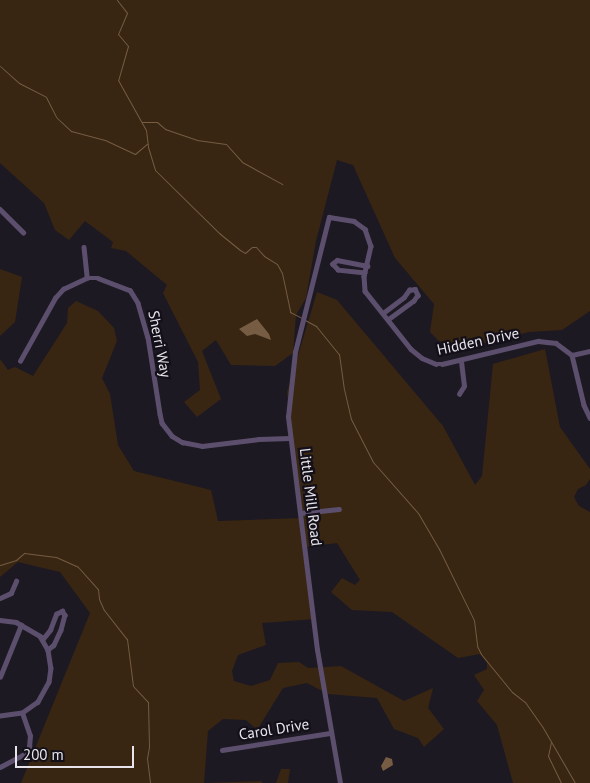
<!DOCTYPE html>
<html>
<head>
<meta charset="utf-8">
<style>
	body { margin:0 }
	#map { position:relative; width:590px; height:783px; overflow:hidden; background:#1d1922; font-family:"PT Sans",sans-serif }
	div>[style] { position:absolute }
	.green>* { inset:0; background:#382612 }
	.water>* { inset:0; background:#755c43 }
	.stream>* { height:1px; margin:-0.5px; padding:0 0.5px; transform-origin:0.5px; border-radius:0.5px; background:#755c43 }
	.street>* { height:4.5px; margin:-2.25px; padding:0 2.25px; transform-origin:2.25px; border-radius:2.25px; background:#5c4f6d }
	span { translate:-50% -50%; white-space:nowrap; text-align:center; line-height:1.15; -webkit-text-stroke:4.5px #141019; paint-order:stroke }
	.street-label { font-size:15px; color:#e7e5eb }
	.scale { position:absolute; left:15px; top:746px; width:119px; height:22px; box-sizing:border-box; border:2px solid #e7e5eb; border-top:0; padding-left:6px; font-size:15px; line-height:18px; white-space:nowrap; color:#e7e5eb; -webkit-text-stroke:4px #141019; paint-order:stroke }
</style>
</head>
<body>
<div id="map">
	<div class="green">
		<div style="clip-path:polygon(0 0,590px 0,590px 311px,562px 330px,529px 332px,450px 352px,430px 332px,434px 304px,395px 258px,353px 165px,337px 160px,316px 241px,306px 298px,296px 315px,293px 353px,275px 366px,231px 365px,216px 340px,202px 351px,221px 399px,197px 417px,184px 402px,200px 390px,198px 362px,163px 293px,167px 285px,126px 251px,111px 248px,113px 242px,85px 221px,69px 240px,55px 230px,44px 203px,0 163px)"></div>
		<div style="clip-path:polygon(0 262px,0 269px,22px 277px,15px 322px,0 336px)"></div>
		<div style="clip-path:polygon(317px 292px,337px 300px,443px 426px,475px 485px,482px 476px,493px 364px,545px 349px,560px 427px,590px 469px,590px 479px,586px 485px,578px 489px,574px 497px,579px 506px,590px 512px,590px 783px,513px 783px,497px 725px,477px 701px,484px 690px,474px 675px,487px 669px,487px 663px,480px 654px,458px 658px,392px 612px,352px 610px,331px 592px,342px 578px,355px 585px,360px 580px,337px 543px,306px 547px,315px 619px,262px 623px,266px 645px,238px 655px,232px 671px,234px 681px,251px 686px,270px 680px,278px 663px,299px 662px,308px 668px,341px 666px,404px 701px,433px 688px,428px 708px,444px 729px,424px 747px,418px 738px,394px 729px,377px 698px,328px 694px,307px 683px,283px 688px,257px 730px,246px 720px,223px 719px,208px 731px,204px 783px,262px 781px,262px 783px,21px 783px,90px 613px,60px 572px,18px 562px,0 577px,0 359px,8px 370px,15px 367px,33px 376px,67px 323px,68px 308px,76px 301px,98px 311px,114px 328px,117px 341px,102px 378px,110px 394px,118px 445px,134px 471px,211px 490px,218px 521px,302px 518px,287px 392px)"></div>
		<div style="clip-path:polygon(281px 769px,290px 769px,288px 783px,276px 783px)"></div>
	</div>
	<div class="water">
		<div style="clip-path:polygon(257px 319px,269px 334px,271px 340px,255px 334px,247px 336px,239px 329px)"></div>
		<div style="clip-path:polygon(386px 757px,392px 759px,393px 765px,383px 771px,381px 766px)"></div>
	</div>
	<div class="stream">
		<div style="left:117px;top:0;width:16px;rotate:52deg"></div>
		<div style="left:127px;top:13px;width:23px;rotate:113deg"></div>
		<div style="left:118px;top:34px;width:16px;rotate:50deg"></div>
		<div style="left:128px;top:46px;width:35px;rotate:106deg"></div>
		<div style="left:118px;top:80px;width:57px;rotate:60.8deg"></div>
		<div style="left:146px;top:130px;width:17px;rotate:83deg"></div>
		<div style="left:148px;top:147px;width:24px;rotate:73deg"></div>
		<div style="left:155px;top:170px;width:90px;rotate:44.5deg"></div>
		<div style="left:219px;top:233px;width:27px;rotate:39deg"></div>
		<div style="left:240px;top:250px;width:6px;rotate:31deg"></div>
		<div style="left:245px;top:253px;width:9px;rotate:-41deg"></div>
		<div style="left:252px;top:247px;width:4px"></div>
		<div style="left:256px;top:247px;width:12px;rotate:48deg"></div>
		<div style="left:264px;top:256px;width:15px;rotate:32deg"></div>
		<div style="left:277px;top:264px;width:10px;rotate:61deg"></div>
		<div style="left:282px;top:273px;width:40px;rotate:78deg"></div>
		<div style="left:290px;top:312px;width:13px;rotate:27deg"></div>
		<div style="left:0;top:66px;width:25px;rotate:42deg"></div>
		<div style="left:19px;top:83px;width:30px;rotate:27deg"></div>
		<div style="left:46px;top:97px;width:22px;rotate:63deg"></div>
		<div style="left:56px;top:117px;width:21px;rotate:43deg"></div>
		<div style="left:71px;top:131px;width:35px;rotate:15deg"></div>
		<div style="left:105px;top:140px;width:33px;rotate:25deg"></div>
		<div style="left:135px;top:154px;width:16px;rotate:-40deg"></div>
		<div style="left:142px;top:122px;width:15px"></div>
		<div style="left:157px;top:122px;width:11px;rotate:41deg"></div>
		<div style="left:165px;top:129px;width:34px;rotate:19deg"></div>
		<div style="left:197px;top:140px;width:29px;rotate:8deg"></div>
		<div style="left:226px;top:144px;width:24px;rotate:48deg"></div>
		<div style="left:242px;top:162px;width:46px;rotate:28.8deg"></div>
		<div style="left:305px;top:320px;width:13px;rotate:29deg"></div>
		<div style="left:316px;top:326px;width:36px;rotate:51deg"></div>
		<div style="left:339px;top:354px;width:35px;rotate:82deg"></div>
		<div style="left:344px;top:389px;width:31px;rotate:77deg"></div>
		<div style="left:351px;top:419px;width:48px;rotate:62.9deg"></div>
		<div style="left:373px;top:462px;width:68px;rotate:48.6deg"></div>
		<div style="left:418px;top:513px;width:42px;rotate:59.7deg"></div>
		<div style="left:439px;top:549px;width:79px;rotate:63.8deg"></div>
		<div style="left:474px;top:620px;width:26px;rotate:83deg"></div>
		<div style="left:477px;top:646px;width:9px;rotate:63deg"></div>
		<div style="left:481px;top:654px;width:49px;rotate:50.8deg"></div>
		<div style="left:512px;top:692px;width:16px;rotate:38deg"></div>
		<div style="left:525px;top:702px;width:29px;rotate:55deg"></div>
		<div style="left:542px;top:726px;width:66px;rotate:59.9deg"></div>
		<div style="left:0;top:565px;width:17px;rotate:-17deg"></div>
		<div style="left:16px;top:560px;width:11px;rotate:-41deg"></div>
		<div style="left:24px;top:553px;width:32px;rotate:7deg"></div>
		<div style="left:56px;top:557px;width:24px;rotate:24deg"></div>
		<div style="left:78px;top:567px;width:30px;rotate:48deg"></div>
		<div style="left:98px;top:589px;width:10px;rotate:84deg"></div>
		<div style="left:99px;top:599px;width:12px;rotate:66deg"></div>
		<div style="left:104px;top:610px;width:37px;rotate:52deg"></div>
		<div style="left:127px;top:639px;width:47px;rotate:82.7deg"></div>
		<div style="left:133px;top:686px;width:22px;rotate:47deg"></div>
		<div style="left:148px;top:702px;width:45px;rotate:88.7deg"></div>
		<div style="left:149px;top:747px;width:11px;rotate:100deg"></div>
		<div style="left:147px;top:758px;width:25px;rotate:83deg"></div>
		<div style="left:551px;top:742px;width:14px;rotate:102deg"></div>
		<div style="left:548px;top:756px;width:30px;rotate:64deg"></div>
	</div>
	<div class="street">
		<div style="left:0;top:209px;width:33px;rotate:45deg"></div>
		<div style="left:84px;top:247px;width:31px;rotate:84deg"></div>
		<div style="left:365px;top:273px;width:27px;rotate:-174deg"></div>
		<div style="left:338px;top:270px;width:8px;rotate:-135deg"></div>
		<div style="left:332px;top:264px;width:6px;rotate:-39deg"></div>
		<div style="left:337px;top:260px;width:31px;rotate:11deg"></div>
		<div style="left:383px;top:313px;width:26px;rotate:-37deg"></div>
		<div style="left:404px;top:297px;width:9px;rotate:-54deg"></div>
		<div style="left:409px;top:290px;width:6px;rotate:-9deg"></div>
		<div style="left:415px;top:289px;width:7px;rotate:63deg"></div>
		<div style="left:418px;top:295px;width:7px;rotate:124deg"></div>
		<div style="left:414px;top:301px;width:32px;rotate:144deg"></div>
		<div style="left:572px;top:355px;width:18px;rotate:-13deg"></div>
		<div style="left:20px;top:361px;width:72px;rotate:-60.9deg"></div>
		<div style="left:55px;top:298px;width:12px;rotate:-48deg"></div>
		<div style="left:63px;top:289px;width:26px;rotate:-25deg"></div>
		<div style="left:87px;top:278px;width:11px"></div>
		<div style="left:98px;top:278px;width:34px;rotate:21deg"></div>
		<div style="left:130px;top:290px;width:15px;rotate:58deg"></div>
		<div style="left:138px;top:303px;width:35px;rotate:74deg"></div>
		<div style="left:148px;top:337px;width:78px;rotate:81.1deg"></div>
		<div style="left:160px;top:414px;width:9px;rotate:77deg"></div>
		<div style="left:162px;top:423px;width:16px;rotate:52deg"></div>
		<div style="left:172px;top:436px;width:12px;rotate:31deg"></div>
		<div style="left:182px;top:442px;width:20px;rotate:11deg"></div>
		<div style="left:202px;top:446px;width:57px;rotate:-7deg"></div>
		<div style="left:259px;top:439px;width:31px;rotate:-2deg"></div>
		<div style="left:459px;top:394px;width:9px;rotate:-58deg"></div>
		<div style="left:464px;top:386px;width:26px;rotate:-97deg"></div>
		<div style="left:301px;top:513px;width:38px;rotate:-6deg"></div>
		<div style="left:0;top:598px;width:12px;rotate:-24deg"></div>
		<div style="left:11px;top:593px;width:13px;rotate:-67deg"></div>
		<div style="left:0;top:620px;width:16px;rotate:7deg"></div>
		<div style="left:16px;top:622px;width:28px;rotate:30deg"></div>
		<div style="left:40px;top:636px;width:16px;rotate:60deg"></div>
		<div style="left:48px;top:650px;width:18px;rotate:81deg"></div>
		<div style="left:51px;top:668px;width:14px;rotate:98deg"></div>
		<div style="left:49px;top:682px;width:23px;rotate:119deg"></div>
		<div style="left:38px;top:702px;width:19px;rotate:145deg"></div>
		<div style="left:22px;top:713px;width:22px;rotate:172deg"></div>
		<div style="left:42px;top:640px;width:13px;rotate:-51deg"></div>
		<div style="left:50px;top:630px;width:17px;rotate:-69deg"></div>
		<div style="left:56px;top:614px;width:7px;rotate:-27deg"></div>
		<div style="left:62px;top:611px;width:5px;rotate:53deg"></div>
		<div style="left:65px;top:615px;width:16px;rotate:105deg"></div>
		<div style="left:61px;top:630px;width:17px;rotate:115deg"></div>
		<div style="left:54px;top:645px;width:8px;rotate:140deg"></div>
		<div style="left:0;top:677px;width:56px;rotate:-68deg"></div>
		<div style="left:222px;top:750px;width:109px;rotate:-8.9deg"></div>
		<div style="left:0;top:767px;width:30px;rotate:-28deg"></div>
		<div style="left:26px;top:753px;width:7px;rotate:-63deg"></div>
		<div style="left:29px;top:747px;width:11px;rotate:-85deg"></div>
		<div style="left:30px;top:736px;width:24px;rotate:-109deg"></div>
		<div style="left:340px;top:783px;width:135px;rotate:-99.8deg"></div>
		<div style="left:317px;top:650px;width:235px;rotate:-97.1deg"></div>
		<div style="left:288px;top:417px;width:65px;rotate:-83.9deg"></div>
		<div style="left:295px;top:352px;width:139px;rotate:-75.9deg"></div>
		<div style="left:329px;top:217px;width:25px;rotate:9deg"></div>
		<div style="left:354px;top:221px;width:14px;rotate:36deg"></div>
		<div style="left:365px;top:229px;width:18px;rotate:71deg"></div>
		<div style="left:371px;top:246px;width:31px;rotate:103deg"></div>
		<div style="left:364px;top:276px;width:15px;rotate:86deg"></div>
		<div style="left:365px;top:291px;width:74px;rotate:51.6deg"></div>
		<div style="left:411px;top:349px;width:14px;rotate:39deg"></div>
		<div style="left:422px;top:358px;width:15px;rotate:23deg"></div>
		<div style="left:436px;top:364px;width:6px"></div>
		<div style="left:442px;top:364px;width:99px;rotate:-13.5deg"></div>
		<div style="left:538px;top:341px;width:18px;rotate:6deg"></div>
		<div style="left:556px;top:343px;width:20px;rotate:37deg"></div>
		<div style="left:572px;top:355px;width:51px;rotate:76.5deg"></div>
		<div style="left:584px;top:405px;width:14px;rotate:65deg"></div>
	</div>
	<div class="street-label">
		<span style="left:478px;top:341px;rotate:-12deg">Hidden Drive</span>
		<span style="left:160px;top:344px;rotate:79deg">Sherri Way</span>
		<span style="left:311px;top:497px;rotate:83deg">Little Mill Road</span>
		<span style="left:274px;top:729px;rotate:-9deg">Carol Drive</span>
	</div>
	<div class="scale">200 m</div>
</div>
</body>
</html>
